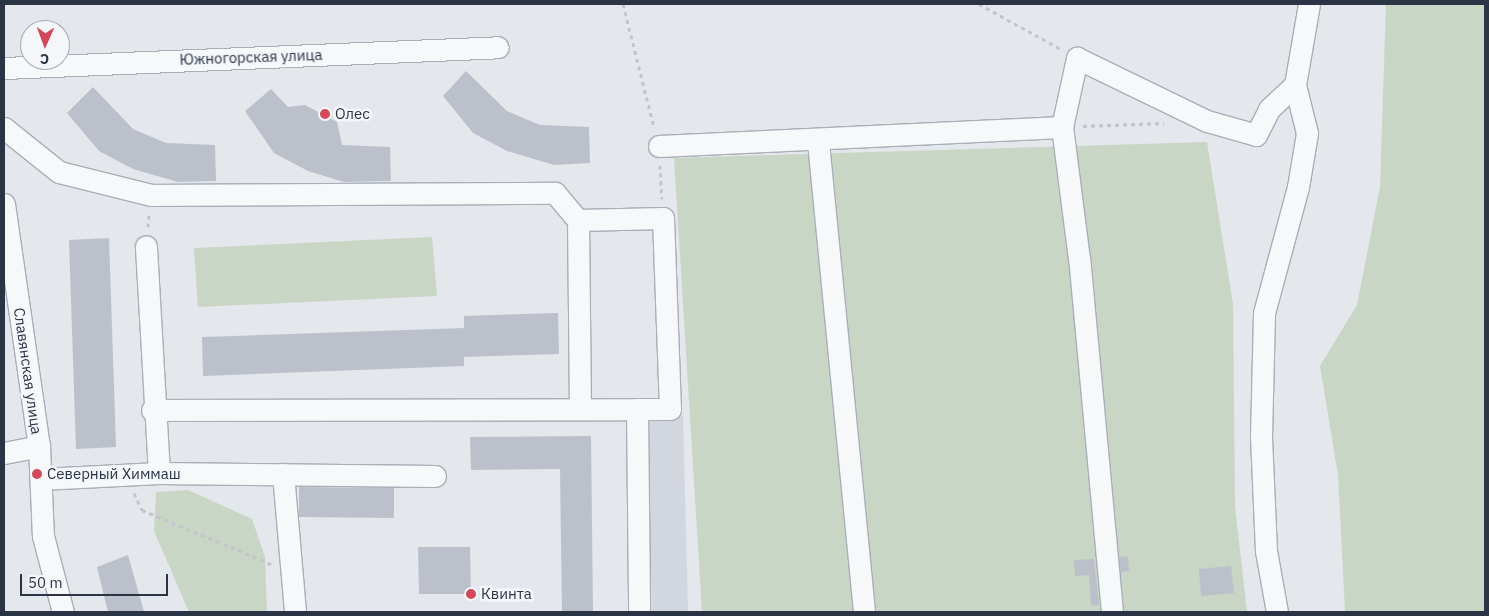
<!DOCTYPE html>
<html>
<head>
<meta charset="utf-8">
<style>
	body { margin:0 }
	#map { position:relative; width:1489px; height:616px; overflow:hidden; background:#e4e7ec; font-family:"IBM Plex Sans",sans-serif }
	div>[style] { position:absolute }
	.built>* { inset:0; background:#d2d6de }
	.green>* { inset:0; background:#c9d6c5 }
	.building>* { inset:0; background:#bbc0ca }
	.path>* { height:3px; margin-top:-1.5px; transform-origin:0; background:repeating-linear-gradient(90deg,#c2c5cb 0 4px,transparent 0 8px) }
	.roads { filter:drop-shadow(1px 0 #a9aeb7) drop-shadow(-1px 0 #a9aeb7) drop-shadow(0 1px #a9aeb7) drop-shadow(0 -1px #a9aeb7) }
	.minor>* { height:21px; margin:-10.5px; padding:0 10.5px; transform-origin:10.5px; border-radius:10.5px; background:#f7f8fa }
	.dots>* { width:14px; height:14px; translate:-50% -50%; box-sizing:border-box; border:2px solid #f4f6f9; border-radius:50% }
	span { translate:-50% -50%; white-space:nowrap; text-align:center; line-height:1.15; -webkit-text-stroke:5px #f4f6f9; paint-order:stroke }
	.street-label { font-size:15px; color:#2b3445 }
	.poi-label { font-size:15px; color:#2b3445 }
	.left { translate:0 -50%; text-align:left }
	.frame { position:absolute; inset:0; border:5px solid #2b3445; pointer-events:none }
	.north { position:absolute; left:20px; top:20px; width:50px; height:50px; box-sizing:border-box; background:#f4f6f9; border:1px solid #a4a8b1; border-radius:50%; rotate:182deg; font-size:14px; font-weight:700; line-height:20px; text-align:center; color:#2b3445 }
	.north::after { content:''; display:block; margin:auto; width:18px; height:22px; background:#d1495b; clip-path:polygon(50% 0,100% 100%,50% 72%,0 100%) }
	.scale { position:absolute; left:20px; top:574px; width:148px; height:22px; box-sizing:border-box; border:2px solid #2b3445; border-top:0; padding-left:6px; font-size:15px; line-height:18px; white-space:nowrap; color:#2b3445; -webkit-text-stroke:4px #f4f6f9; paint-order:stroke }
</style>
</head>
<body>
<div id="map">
	<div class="built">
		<div style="clip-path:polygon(683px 416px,688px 612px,652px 612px,647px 418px)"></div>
	</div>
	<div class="green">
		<div style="clip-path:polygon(1386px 4px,1485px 4px,1485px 612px,1345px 612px,1338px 475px,1320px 366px,1357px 305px,1380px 187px)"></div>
		<div style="clip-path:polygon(1207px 142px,1233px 304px,1235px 506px,1247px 612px,702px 612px,674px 158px)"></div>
		<div style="clip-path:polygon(432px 237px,437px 296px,198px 307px,194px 248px)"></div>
		<div style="clip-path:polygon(188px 490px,252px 519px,265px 557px,267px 612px,189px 612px,154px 531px,156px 492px)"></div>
	</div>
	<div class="building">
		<div style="clip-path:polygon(466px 71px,507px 111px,540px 125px,589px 127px,590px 163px,554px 165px,507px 151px,473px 133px,443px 96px)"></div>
		<div style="clip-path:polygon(93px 87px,133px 129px,166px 143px,215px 145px,216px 181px,178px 182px,133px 169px,99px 151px,67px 113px)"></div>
		<div style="clip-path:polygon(271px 89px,288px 107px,305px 105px,337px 122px,342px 145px,390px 147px,391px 181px,344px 182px,308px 171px,274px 153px,245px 111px)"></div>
		<div style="clip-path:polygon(109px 238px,116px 447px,76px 449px,69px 240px)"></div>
		<div style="clip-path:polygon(558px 313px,559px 354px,464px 357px,464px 366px,203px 376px,202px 337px,464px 328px,464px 316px)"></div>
		<div style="clip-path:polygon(591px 436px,593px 612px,562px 612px,560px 469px,471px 470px,470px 437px)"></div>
		<div style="clip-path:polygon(299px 487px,394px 488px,394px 518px,299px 517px)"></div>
		<div style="clip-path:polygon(418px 547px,470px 547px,471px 594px,419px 594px)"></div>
		<div style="clip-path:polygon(128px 555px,144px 612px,108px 612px,97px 567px)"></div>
		<div style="clip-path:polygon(1128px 556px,1129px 571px,1121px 572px,1124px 603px,1119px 557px)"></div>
		<div style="clip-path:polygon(1094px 559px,1099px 605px,1091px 606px,1089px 575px,1075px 576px,1074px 560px)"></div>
		<div style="clip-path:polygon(1231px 566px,1234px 593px,1201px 596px,1199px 569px)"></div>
	</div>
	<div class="path">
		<div style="left:623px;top:4px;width:127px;rotate:75.9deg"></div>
		<div style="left:979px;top:4px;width:94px;rotate:28.8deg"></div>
		<div style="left:1083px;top:126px;width:81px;rotate:-2.1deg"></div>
		<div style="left:660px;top:165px;width:34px;rotate:87deg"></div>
		<div style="left:148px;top:227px;width:14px;rotate:-86deg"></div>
		<div style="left:134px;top:493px;width:19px;rotate:65deg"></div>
		<div style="left:142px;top:510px;width:140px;rotate:22.7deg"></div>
	</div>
	<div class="roads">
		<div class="minor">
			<div style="left:4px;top:68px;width:494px;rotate:-2.4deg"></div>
			<div style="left:4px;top:128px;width:70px;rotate:38.7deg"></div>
			<div style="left:59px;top:172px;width:95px;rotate:14deg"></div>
			<div style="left:151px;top:195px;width:404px;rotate:-0.3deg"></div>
			<div style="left:555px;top:193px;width:35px;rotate:50deg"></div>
			<div style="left:818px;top:142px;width:472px;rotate:84.4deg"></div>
			<div style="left:659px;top:146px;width:403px;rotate:-2.7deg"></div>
			<div style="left:4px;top:204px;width:245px;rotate:81.8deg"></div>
			<div style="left:39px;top:446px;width:90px;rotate:87.5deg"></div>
			<div style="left:43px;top:536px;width:79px;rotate:75.3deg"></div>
			<div style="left:580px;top:409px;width:189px;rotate:-90.6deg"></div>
			<div style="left:578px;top:220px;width:85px;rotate:-1.3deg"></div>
			<div style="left:663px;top:218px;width:191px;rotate:87.9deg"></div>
			<div style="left:670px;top:409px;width:33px;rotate:180deg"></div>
			<div style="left:152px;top:410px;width:485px;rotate:-0.1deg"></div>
			<div style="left:637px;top:409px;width:203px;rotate:89.4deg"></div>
			<div style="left:4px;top:453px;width:36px;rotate:-11deg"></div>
			<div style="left:159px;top:473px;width:276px;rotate:0.6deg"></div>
			<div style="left:283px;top:474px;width:139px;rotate:85deg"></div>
			<div style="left:41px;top:479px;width:118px;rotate:-2.9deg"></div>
			<div style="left:159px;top:473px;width:227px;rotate:-93.3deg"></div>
			<div style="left:1112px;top:612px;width:355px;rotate:-95.3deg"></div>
			<div style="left:1079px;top:259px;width:133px;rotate:-97.3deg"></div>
			<div style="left:1062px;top:127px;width:71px;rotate:-77.7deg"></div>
			<div style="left:1077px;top:58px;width:144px;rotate:25.9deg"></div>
			<div style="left:1207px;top:121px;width:51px;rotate:15.9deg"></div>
			<div style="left:1256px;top:135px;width:29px;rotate:-63deg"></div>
			<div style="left:1269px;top:109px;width:35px;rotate:-43deg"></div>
			<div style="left:1277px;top:612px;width:62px;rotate:-100.2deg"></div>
			<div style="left:1266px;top:551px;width:114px;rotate:-92.5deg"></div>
			<div style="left:1261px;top:437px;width:124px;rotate:-88.6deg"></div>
			<div style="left:1264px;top:313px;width:131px;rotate:-74.9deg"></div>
			<div style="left:1298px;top:187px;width:55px;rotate:-80.5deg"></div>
			<div style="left:1307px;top:133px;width:49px;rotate:-104deg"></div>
			<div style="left:1295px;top:85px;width:82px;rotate:-80.2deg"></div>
		</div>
	</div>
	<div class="dots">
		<div style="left:325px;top:114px;background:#d1495b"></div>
		<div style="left:37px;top:474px;background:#d1495b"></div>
		<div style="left:471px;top:594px;background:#d1495b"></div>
	</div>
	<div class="street-label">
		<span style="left:251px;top:57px;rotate:-2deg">Южногорская улица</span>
		<span style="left:28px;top:371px;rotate:82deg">Славянская улица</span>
	</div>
	<div class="poi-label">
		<span class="left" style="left:335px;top:114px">Олес</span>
		<span class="left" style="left:47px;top:474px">Северный Химмаш</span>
		<span class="left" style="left:481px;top:594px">Квинта</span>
	</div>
	<div class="frame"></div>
	<div class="north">С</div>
	<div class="scale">50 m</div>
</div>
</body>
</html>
